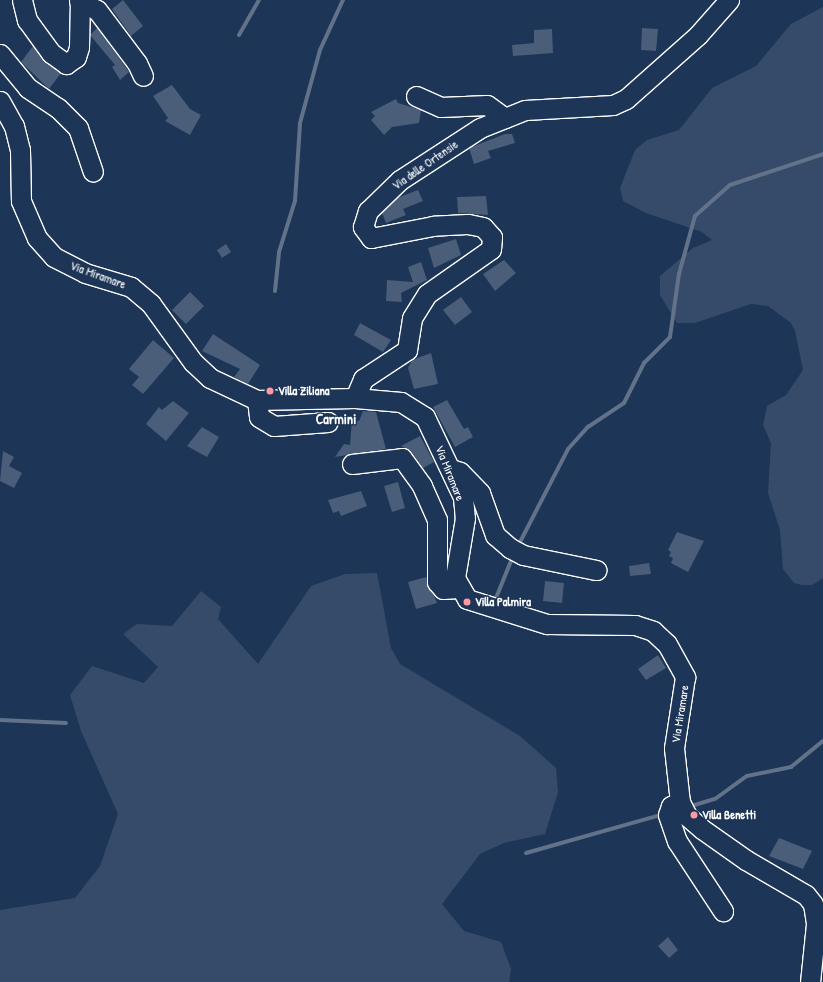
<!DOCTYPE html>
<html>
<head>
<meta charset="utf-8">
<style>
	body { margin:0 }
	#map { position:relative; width:823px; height:982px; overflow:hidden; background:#1d3557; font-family:"Patrick Hand",sans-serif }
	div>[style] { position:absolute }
	.green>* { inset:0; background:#364b69 }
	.stream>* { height:4px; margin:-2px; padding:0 2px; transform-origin:2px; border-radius:2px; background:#617289 }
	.building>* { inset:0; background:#4a5d79 }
	.roads { filter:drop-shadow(1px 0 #fff) drop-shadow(-1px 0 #fff) drop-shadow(0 1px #fff) drop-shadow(0 -1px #fff) }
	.minor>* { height:19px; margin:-9.5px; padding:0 9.5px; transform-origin:9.5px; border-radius:9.5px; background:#1d3557 }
	.dots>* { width:11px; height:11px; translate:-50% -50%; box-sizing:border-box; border:2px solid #1d3557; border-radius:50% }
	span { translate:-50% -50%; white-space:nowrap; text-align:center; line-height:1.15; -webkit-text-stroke:3px #1d3557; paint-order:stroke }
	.street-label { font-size:12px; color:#fff }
	.poi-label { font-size:12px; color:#fff; font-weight:700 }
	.left { translate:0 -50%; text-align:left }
	.quarter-label { font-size:14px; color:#fff; font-weight:700 }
</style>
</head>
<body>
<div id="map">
	<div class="green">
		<div style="clip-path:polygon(823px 7px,823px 578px,812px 585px,802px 585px,794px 583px,783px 569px,780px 530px,768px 493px,771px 443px,763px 425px,767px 406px,786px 395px,803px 370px,795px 331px,791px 323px,768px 306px,751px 304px,695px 323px,677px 323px,660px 295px,660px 276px,693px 248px,712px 240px,702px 232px,646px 213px,623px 201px,620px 188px,635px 150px,647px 140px,679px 130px,712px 88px,756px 66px,791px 24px)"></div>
		<div style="clip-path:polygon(377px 573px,391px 648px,400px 664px,520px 736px,556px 768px,558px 792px,545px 834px,504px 843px,480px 854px,442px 904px,464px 931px,501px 942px,511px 969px,509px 982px,0 982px,0 910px,75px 898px,100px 866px,118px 814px,81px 731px,70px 695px,92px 666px,144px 683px,158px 667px,123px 634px,137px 624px,172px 626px,201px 591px,221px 607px,218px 619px,258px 664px,311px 586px,345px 574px)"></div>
	</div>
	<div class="stream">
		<div style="left:239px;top:35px;width:40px;rotate:-60.3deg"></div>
		<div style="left:275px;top:291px;width:39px;rotate:-84deg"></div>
		<div style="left:279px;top:252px;width:53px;rotate:-72.6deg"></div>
		<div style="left:295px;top:201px;width:78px;rotate:-86.3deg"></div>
		<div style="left:300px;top:123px;width:76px;rotate:-74.7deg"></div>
		<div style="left:320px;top:50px;width:55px;rotate:-65.3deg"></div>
		<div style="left:518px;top:546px;width:109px;rotate:-62.7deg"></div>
		<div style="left:568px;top:449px;width:30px;rotate:-48deg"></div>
		<div style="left:588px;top:427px;width:43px;rotate:-33.7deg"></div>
		<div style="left:624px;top:403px;width:45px;rotate:-63.4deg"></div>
		<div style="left:644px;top:363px;width:37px;rotate:-45deg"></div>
		<div style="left:670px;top:337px;width:64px;rotate:-81.9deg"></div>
		<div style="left:679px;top:274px;width:60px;rotate:-74.6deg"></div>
		<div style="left:695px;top:216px;width:47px;rotate:-41.5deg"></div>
		<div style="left:730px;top:185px;width:98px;rotate:-18.4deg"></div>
		<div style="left:494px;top:603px;width:51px;rotate:-68deg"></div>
		<div style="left:0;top:720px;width:66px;rotate:2.6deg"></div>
		<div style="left:688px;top:807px;width:28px;rotate:-17deg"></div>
		<div style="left:715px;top:799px;width:39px;rotate:-36deg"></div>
		<div style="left:747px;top:776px;width:45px;rotate:-11.6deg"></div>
		<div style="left:791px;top:767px;width:41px;rotate:-39.1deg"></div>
		<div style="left:526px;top:853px;width:143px;rotate:-15.8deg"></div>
	</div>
	<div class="building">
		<div style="clip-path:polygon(123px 0,143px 26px,131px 36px,112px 9px)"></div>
		<div style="clip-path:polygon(97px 28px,129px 72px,120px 80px,112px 67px,115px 65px,90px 35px)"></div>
		<div style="clip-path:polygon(642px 28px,658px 29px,656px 51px,641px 50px)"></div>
		<div style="clip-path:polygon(552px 29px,553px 53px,513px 56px,512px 45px,534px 43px,534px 30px)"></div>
		<div style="clip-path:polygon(33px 46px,44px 62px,61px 73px,49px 89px,21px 62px)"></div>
		<div style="clip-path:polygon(172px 85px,190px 109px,201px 115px,190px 135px,165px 121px,168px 118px,153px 96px)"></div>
		<div style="clip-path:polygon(396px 99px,398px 103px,421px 110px,419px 123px,392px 127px,384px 135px,371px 120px,375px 116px,371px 112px)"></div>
		<div style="clip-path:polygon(505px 134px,512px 134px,515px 143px,488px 151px,491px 158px,474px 164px,469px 148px)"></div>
		<div style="clip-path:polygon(418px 190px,423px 201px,403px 209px,406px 215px,386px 223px,382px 213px,397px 198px)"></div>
		<div style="clip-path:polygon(486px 196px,488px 215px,458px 213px,457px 197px)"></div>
		<div style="clip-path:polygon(456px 239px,461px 255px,434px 268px,428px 248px)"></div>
		<div style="clip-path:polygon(226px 244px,231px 252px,222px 258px,217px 250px)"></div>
		<div style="clip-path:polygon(504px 260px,516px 273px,495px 291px,483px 274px)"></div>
		<div style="clip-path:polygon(421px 262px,427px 280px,401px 293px,402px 302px,386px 301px,387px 280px,413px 282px,408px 267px)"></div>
		<div style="clip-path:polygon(190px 292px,204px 306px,186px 324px,172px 310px)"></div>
		<div style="clip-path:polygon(461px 297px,472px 312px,455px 325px,443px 310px)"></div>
		<div style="clip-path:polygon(360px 323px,391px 340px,383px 352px,354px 335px)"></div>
		<div style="clip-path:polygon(213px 334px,260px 365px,248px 384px,234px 377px,240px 369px,202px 351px)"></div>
		<div style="clip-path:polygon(153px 340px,174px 358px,143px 394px,132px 385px,139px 377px,129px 369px)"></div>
		<div style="clip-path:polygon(431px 353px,438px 384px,414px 389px,408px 368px,412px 360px)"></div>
		<div style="clip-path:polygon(447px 400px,464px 429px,468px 427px,473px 437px,455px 447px,433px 407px)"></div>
		<div style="clip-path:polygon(173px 401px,189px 413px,166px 441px,146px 424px,159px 407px,162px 410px)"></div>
		<div style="clip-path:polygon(363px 411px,376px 412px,386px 449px,335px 457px,344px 444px,350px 445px,352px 420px,359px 421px)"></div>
		<div style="clip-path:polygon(202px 427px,219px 437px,207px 457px,187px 446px)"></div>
		<div style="clip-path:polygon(420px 436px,434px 462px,423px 468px,411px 451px,401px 446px)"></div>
		<div style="clip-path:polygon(3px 451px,14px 457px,9px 466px,22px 473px,14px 488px,0 481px)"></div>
		<div style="clip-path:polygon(398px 482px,405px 508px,392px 512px,384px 486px)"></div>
		<div style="clip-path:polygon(361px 491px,367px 506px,341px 516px,339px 511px,333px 513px,328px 500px)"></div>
		<div style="clip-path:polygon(677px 532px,704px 541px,688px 572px,671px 563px,673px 558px,669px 556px,671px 552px,668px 550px)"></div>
		<div style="clip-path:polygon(649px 563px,651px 574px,630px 576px,629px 566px)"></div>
		<div style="clip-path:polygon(426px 577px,437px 603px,416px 609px,408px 582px)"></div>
		<div style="clip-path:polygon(545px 581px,564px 583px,562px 603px,543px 601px)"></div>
		<div style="clip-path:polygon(658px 655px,666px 668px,646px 680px,638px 669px)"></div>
		<div style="clip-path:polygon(779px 838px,812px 851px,803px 869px,769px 856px)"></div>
		<div style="clip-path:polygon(668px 937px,678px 950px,669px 958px,658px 946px)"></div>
	</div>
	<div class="roads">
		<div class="minor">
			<div style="left:22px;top:0;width:21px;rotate:76deg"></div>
			<div style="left:27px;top:20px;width:41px;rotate:54deg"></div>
			<div style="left:51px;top:53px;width:19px;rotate:36deg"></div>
			<div style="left:66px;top:64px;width:12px;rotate:-35deg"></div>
			<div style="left:76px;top:57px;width:10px;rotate:-73deg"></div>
			<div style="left:79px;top:47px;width:47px;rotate:-88.8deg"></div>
			<div style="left:79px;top:1px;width:20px;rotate:27deg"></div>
			<div style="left:97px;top:10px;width:66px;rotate:53deg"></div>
			<div style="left:137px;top:63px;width:14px;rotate:65deg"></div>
			<div style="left:0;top:54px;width:44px;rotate:50.5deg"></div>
			<div style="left:28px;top:88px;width:36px;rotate:34deg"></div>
			<div style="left:58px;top:108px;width:28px;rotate:45deg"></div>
			<div style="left:78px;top:128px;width:46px;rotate:71.2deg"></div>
			<div style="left:416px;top:96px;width:27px;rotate:24deg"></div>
			<div style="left:441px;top:107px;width:46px;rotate:-2.5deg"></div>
			<div style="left:487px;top:105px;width:22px;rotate:36deg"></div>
			<div style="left:0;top:101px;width:29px;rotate:61deg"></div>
			<div style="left:14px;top:126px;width:25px;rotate:76deg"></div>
			<div style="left:20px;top:150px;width:51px;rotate:88.9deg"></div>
			<div style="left:21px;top:201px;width:40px;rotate:66.6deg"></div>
			<div style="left:37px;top:238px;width:25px;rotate:48deg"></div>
			<div style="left:54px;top:257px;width:35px;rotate:27deg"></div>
			<div style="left:85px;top:273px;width:48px;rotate:16.9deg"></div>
			<div style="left:131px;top:287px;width:26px;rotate:40deg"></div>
			<div style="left:151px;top:304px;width:72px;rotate:54.1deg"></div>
			<div style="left:193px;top:362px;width:23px;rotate:43deg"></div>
			<div style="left:210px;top:378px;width:52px;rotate:25.1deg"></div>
			<div style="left:257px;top:400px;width:98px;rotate:-1.2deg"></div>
			<div style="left:355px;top:398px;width:46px;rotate:5deg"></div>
			<div style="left:401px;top:402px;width:28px;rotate:32deg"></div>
			<div style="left:425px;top:417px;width:89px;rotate:64.6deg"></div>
			<div style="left:463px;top:497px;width:21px;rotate:85deg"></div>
			<div style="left:465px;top:518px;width:61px;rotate:99.5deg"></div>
			<div style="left:455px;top:578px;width:24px;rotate:60deg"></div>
			<div style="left:467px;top:599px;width:84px;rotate:17.4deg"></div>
			<div style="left:547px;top:624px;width:88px;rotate:0.7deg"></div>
			<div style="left:635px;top:625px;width:19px;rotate:18deg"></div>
			<div style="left:653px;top:631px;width:19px;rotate:43deg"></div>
			<div style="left:667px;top:644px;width:38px;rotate:61deg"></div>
			<div style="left:685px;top:677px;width:72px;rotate:98.8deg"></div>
			<div style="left:674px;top:748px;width:54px;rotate:83.7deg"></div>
			<div style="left:680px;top:802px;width:16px;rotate:63deg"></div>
			<div style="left:687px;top:816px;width:20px;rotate:41deg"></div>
			<div style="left:702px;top:829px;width:54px;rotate:35.2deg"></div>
			<div style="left:746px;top:860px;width:69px;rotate:30.3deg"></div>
			<div style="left:806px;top:895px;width:11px;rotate:52deg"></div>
			<div style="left:813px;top:904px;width:20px;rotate:81deg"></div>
			<div style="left:816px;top:924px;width:58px;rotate:95.9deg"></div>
			<div style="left:355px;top:398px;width:21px;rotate:-67deg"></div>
			<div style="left:363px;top:379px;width:53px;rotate:-33.4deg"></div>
			<div style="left:407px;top:350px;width:32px;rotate:-81deg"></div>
			<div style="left:412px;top:318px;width:28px;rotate:-58deg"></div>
			<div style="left:427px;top:294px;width:78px;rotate:-35.1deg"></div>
			<div style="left:491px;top:249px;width:12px;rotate:-85deg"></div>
			<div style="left:492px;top:237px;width:13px;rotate:-132deg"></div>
			<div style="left:483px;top:227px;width:16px;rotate:-169deg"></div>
			<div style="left:467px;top:224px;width:34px;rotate:177deg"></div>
			<div style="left:433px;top:226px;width:63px;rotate:169deg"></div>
			<div style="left:371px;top:238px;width:14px;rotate:-126deg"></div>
			<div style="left:363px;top:227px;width:17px;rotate:-73deg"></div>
			<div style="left:368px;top:211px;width:45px;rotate:-44.1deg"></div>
			<div style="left:400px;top:180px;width:95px;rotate:-33deg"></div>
			<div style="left:480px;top:128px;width:48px;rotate:-21.8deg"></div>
			<div style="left:525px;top:110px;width:88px;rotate:-3.3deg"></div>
			<div style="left:613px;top:105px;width:14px;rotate:-25deg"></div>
			<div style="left:626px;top:99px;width:96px;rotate:-41.6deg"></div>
			<div style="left:698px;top:35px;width:47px;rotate:-48.5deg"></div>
			<div style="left:257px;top:400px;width:17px;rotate:83deg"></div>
			<div style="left:259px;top:417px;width:17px;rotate:31deg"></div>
			<div style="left:274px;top:426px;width:54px;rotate:-4.2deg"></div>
			<div style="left:352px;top:464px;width:50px;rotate:-6.8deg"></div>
			<div style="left:402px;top:458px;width:34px;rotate:54deg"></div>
			<div style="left:422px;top:486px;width:37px;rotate:66deg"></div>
			<div style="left:437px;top:520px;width:62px;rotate:90deg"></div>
			<div style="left:437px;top:582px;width:9px;rotate:49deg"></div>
			<div style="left:443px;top:589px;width:15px;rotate:-4deg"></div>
			<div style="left:451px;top:469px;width:9px;rotate:18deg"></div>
			<div style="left:460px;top:472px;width:29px;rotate:46deg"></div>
			<div style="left:480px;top:493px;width:45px;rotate:70.3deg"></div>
			<div style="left:495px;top:535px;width:20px;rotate:41deg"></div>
			<div style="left:510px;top:548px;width:15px;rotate:28deg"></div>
			<div style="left:523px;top:555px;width:75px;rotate:11.6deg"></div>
			<div style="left:680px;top:802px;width:10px;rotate:156deg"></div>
			<div style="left:671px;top:806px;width:9px;rotate:108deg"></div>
			<div style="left:668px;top:815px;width:28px;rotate:71deg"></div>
			<div style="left:677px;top:841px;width:84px;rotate:56.7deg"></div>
		</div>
	</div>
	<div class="dots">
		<div style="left:270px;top:391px;background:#ff9aa2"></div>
		<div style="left:467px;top:602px;background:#ff9aa2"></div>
		<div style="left:694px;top:815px;background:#ff9aa2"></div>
	</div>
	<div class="street-label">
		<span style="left:425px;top:165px;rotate:-35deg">Via delle Ortensie</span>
		<span style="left:98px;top:275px;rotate:20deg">Via Miramare</span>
		<span style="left:450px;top:473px;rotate:68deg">Via Miramare</span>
		<span style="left:680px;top:714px;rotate:-81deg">Via Miramare</span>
	</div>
	<div class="poi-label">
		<span class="left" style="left:278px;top:391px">Villa Ziliana</span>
		<span class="left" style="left:475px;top:602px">Villa Palmira</span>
		<span class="left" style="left:702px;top:815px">Villa Benetti</span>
	</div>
	<div class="quarter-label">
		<span style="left:336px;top:419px">Carmini</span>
	</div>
</div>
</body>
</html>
